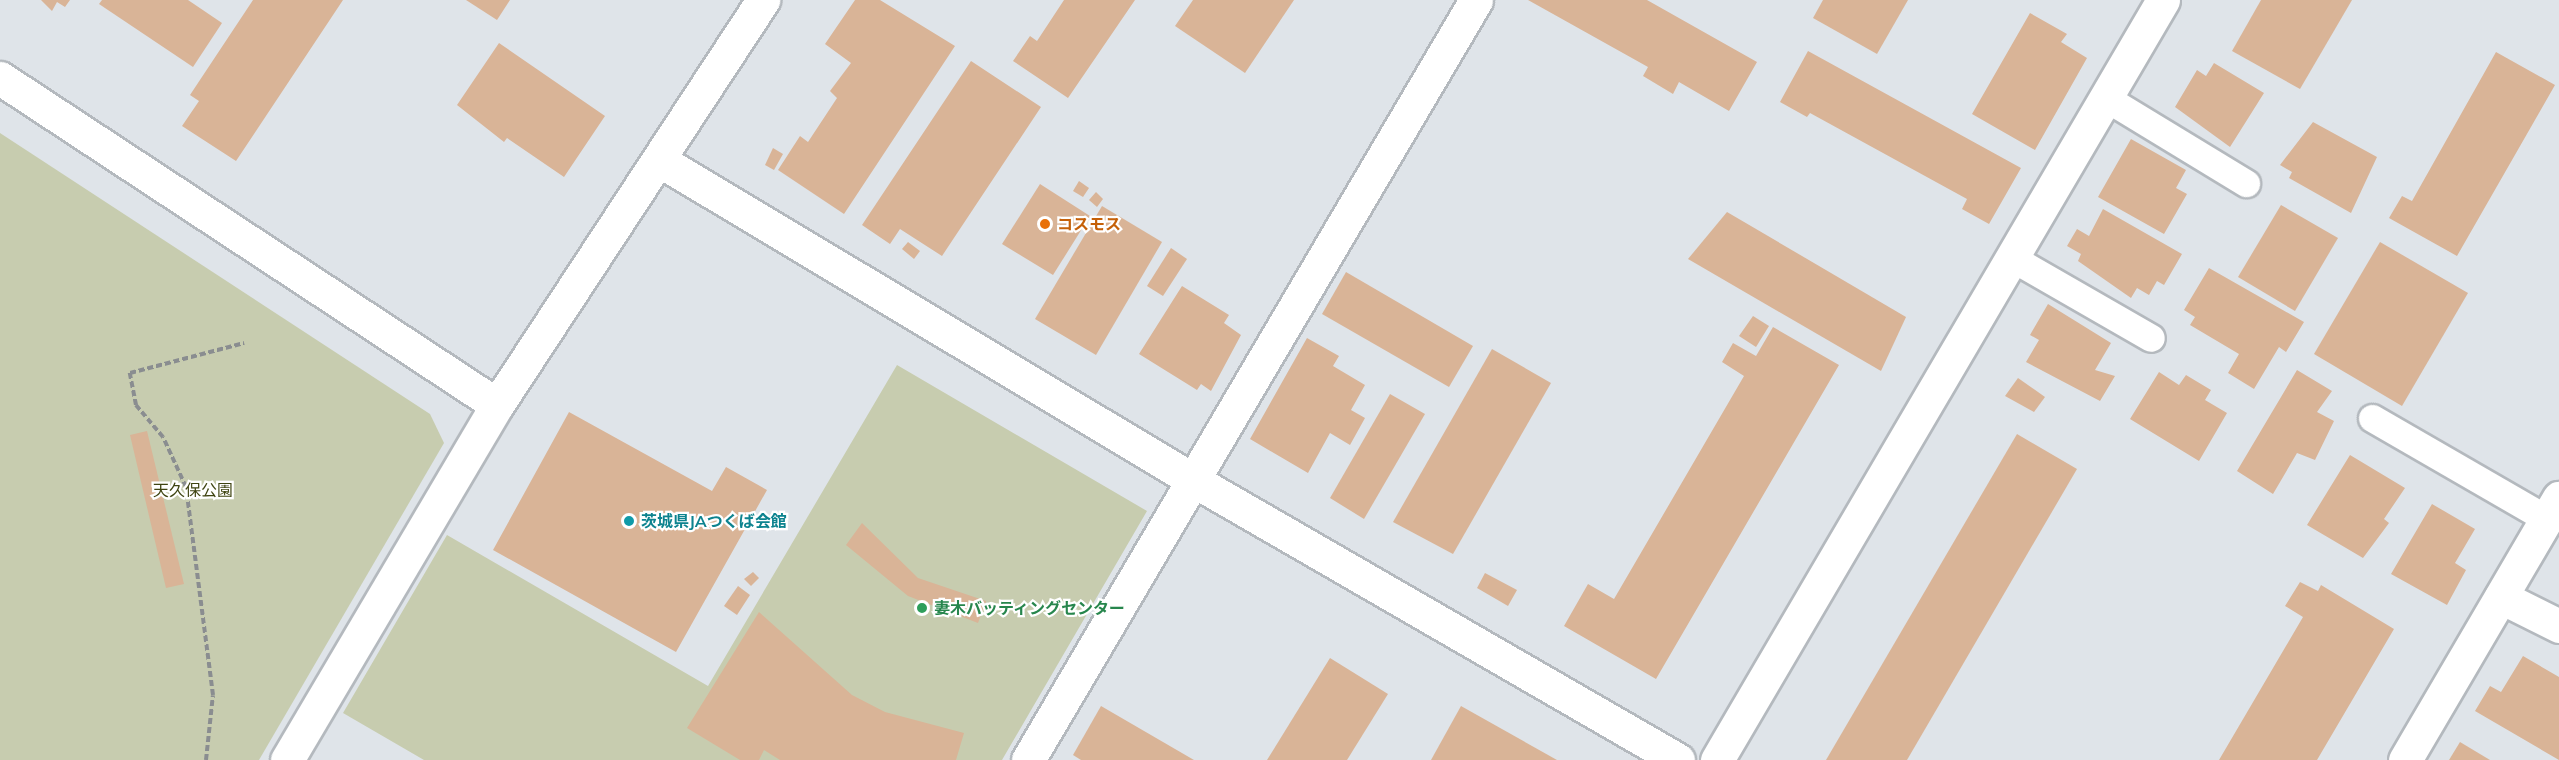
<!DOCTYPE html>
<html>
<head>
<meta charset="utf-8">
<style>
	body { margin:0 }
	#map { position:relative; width:2559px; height:760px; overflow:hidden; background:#dfe4e9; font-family:Mulish,"Noto Sans JP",sans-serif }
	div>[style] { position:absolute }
	.green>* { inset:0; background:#c7ccaf }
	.building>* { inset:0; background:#d9b497 }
	.path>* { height:4px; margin-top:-2px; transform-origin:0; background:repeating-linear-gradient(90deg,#8a8d90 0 6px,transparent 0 9px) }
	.roads { filter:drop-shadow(2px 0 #b4b9be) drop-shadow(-2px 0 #b4b9be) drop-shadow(0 2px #b4b9be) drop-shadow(0 -2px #b4b9be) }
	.lane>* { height:27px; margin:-13.5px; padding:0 13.5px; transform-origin:13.5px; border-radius:13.5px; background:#fff }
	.street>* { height:33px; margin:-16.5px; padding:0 16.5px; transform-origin:16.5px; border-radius:16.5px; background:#fff }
	.secondary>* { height:33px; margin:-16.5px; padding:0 16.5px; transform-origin:16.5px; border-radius:16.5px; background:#fff }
	.dots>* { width:16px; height:16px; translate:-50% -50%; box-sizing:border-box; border:3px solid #fff; border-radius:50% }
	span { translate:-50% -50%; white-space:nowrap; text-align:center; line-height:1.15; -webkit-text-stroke:4.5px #fff; paint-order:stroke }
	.food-label { font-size:16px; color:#c56008; font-weight:700 }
	.left { translate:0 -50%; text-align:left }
	.park-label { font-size:16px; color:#3f4412 }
	.culture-label { font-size:16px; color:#0d838f; font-weight:700 }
	.leisure-label { font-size:16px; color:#27864d; font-weight:700 }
</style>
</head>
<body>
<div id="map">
	<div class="green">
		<div style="clip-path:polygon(0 133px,430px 414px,444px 443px,259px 760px,0 760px)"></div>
		<div style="clip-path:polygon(897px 365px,1147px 511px,1002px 760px,424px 760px,343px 713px,447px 535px,708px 686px)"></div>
	</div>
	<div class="building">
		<div style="clip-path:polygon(41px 0,70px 0,65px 7px,57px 2px,52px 11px)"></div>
		<div style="clip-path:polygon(102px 0,188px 0,222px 23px,193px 67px,99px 4px)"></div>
		<div style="clip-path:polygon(253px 0,343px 0,236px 161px,182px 126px,199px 101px,190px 95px)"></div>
		<div style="clip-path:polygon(466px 0,510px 0,497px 20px)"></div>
		<div style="clip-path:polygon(855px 0,880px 0,955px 46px,844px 214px,778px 170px,800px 136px,808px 142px,837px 98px,830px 91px,851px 63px,825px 44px)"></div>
		<div style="clip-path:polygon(1064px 0,1135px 0,1068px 98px,1013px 61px,1030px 36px,1037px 41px)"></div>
		<div style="clip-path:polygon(1193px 0,1294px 0,1245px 73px,1175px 26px)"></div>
		<div style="clip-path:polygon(1528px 0,1647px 0,1757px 62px,1729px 111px,1679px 82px,1673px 94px,1643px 76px,1648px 67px)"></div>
		<div style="clip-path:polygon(1823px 0,1908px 0,1877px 54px,1813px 18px)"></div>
		<div style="clip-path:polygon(2261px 0,2352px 0,2300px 89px,2232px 51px)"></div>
		<div style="clip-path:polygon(2030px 13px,2067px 34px,2061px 42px,2087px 58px,2035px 150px,1972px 114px)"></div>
		<div style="clip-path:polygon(499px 43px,605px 116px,564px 177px,507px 138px,504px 142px,457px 105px)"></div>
		<div style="clip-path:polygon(1808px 51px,2021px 168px,1989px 224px,1962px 209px,1967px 199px,1810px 113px,1807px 117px,1780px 102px)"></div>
		<div style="clip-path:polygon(2496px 52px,2555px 85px,2457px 256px,2389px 218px,2402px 196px,2412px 201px)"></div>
		<div style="clip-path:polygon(971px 61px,1041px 107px,942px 256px,900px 229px,890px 244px,862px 225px)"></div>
		<div style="clip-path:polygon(2214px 63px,2264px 93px,2230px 147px,2175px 107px,2197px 70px,2206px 76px)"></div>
		<div style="clip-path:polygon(2313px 122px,2377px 157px,2351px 213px,2289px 178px,2292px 172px,2280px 165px)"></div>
		<div style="clip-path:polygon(2131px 139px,2186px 170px,2176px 188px,2187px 194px,2164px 234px,2098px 197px)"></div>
		<div style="clip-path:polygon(773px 148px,783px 154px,774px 170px,765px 165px)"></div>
		<div style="clip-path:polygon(1079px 181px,1089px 188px,1083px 197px,1073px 191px)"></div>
		<div style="clip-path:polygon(1040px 184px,1090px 216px,1053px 275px,1002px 244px)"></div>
		<div style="clip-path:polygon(1096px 192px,1103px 199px,1097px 207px,1089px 200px)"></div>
		<div style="clip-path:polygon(2281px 205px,2338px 238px,2295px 311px,2238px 277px)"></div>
		<div style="clip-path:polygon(1102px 206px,1162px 242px,1096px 355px,1035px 319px)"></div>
		<div style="clip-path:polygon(2103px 209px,2182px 254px,2164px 285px,2157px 281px,2149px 295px,2137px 288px,2131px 298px,2078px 261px,2081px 254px,2067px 246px,2077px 229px,2089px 236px)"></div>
		<div style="clip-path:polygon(1727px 212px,1906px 317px,1881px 371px,1688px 259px)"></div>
		<div style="clip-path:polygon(908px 242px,920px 251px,914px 259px,902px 249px)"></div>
		<div style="clip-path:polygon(2380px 242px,2468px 293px,2402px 406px,2314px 354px)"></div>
		<div style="clip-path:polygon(1171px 248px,1187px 259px,1163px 296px,1147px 286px)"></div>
		<div style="clip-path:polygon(2209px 268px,2304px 322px,2286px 352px,2279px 347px,2254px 389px,2228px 373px,2239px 354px,2190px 325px,2195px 317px,2184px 310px)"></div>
		<div style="clip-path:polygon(1346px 272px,1473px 346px,1449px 387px,1322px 314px)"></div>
		<div style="clip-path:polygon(1182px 286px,1229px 315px,1224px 323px,1241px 335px,1211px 391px,1201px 384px,1197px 390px,1139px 354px)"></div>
		<div style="clip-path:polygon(2048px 304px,2111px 343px,2095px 370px,2115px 376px,2100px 401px,2026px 362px,2039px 340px,2030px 335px)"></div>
		<div style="clip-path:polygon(1753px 316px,1769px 326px,1756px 347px,1739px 336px)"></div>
		<div style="clip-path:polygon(1773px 327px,1839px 365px,1656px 679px,1564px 626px,1588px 584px,1614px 599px,1744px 376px,1722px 362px,1733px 343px,1756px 356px)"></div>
		<div style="clip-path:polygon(1307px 338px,1339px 356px,1333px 366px,1365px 385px,1351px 410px,1365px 418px,1350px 445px,1330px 433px,1308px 473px,1250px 439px)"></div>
		<div style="clip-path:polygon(1492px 349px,1551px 383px,1453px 554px,1393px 522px)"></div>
		<div style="clip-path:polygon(2297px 370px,2332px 391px,2317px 412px,2334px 421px,2315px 460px,2297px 453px,2273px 494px,2237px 471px)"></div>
		<div style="clip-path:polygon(2159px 372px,2179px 385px,2186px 375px,2211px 390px,2205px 400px,2227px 413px,2199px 461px,2130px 419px)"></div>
		<div style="clip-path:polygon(2018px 378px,2045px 397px,2034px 412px,2005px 396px)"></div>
		<div style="clip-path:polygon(1390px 394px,1425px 414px,1364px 519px,1330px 498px)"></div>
		<div style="clip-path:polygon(569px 412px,712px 491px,726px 467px,767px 490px,676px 652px,493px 550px)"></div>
		<div style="clip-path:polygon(147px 431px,184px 584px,166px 588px,130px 435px)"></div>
		<div style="clip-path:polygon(2017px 434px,2077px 469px,1907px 760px,1826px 760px)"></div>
		<div style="clip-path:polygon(2350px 455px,2405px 488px,2384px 519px,2389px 523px,2363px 558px,2307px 525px)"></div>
		<div style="clip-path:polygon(2432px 504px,2475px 529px,2455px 563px,2466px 570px,2447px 605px,2391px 574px)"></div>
		<div style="clip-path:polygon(862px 523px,918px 578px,986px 601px,978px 623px,908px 596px,846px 545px)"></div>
		<div style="clip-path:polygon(753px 572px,759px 578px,751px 586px,744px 579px)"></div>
		<div style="clip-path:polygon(1485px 573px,1517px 590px,1508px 606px,1477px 588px)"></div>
		<div style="clip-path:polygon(2300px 582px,2318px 591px,2321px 585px,2394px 629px,2317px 760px,2219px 760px,2303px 617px,2285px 606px)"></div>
		<div style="clip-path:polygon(738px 586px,750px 595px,737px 615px,724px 606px)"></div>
		<div style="clip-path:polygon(759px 612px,852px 695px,885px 712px,964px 733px,956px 760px,780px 760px,764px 750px,759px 760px,740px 760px,687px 728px)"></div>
		<div style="clip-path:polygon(2523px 656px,2559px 677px,2559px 760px,2475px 711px,2490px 686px,2501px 692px)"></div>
		<div style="clip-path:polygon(1330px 658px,1388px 694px,1347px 760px,1267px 760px)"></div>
		<div style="clip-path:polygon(1101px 706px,1194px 760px,1081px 760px,1073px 755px)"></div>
		<div style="clip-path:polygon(1461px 706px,1557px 760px,1431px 760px)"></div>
		<div style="clip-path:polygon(2460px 742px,2490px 760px,2449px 760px)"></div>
	</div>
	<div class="path">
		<div style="left:206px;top:760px;width:65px;rotate:-83.9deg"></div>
		<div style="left:213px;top:695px;width:210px;rotate:-97.4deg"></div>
		<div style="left:186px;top:487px;width:55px;rotate:-114.7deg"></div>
		<div style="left:163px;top:437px;width:42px;rotate:-130.2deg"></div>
		<div style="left:136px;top:405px;width:33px;rotate:-101deg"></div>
		<div style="left:130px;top:373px;width:118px;rotate:-14.7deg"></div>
	</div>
	<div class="roads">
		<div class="lane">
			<div style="left:2106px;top:98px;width:164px;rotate:31.3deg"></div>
			<div style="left:2012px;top:258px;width:160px;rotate:29.9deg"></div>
			<div style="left:2372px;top:418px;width:202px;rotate:30deg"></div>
		</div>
		<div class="street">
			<div style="left:2501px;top:597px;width:65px;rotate:26.6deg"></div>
			<div style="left:287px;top:760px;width:412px;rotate:-59.4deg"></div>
			<div style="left:1028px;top:760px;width:882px;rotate:-59.48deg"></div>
			<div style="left:1717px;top:760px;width:881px;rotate:-59.59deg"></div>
			<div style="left:2405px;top:760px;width:304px;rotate:-59.6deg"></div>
		</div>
		<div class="secondary">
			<div style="left:0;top:78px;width:595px;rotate:33.34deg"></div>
			<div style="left:497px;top:405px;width:485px;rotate:-56.7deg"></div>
			<div style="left:659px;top:160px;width:623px;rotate:30.93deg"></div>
			<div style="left:1193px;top:480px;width:560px;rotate:30deg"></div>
		</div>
	</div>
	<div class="dots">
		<div style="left:1045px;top:224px;background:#e8710a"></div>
		<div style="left:629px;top:521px;background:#0f9aa8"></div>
		<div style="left:922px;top:608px;background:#2e9e5b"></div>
	</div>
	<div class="food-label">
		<span class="left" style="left:1057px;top:224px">コスモス</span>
	</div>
	<div class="park-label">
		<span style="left:193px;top:490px">天久保公園</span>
	</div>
	<div class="culture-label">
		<span class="left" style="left:641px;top:521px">茨城県JAつくば会館</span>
	</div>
	<div class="leisure-label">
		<span class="left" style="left:934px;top:608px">妻木バッティングセンター</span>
	</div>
</div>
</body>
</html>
